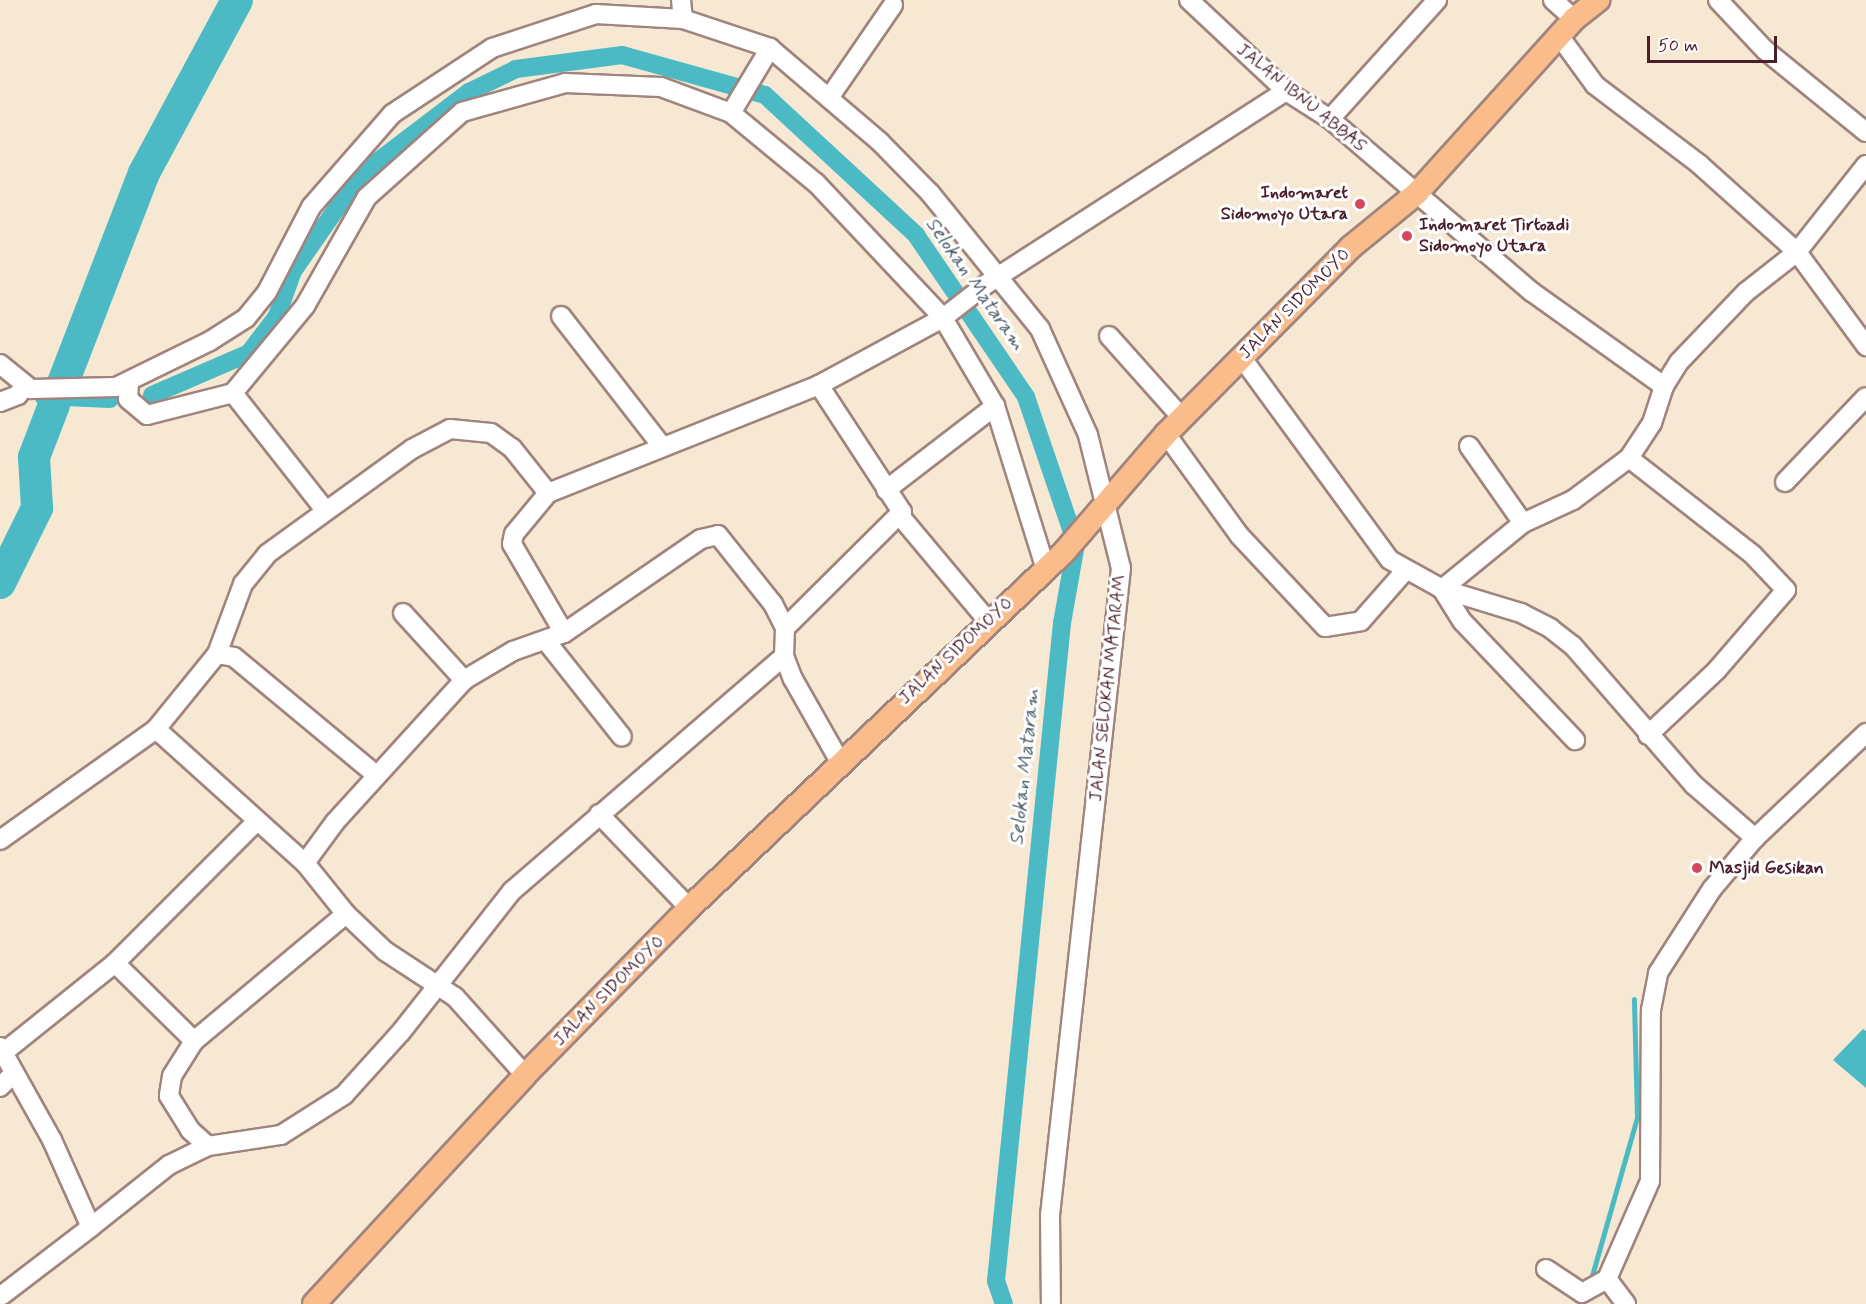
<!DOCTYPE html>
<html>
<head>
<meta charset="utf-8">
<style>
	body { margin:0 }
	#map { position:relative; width:1866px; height:1304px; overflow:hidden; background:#f6e8d2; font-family:Mynerve,sans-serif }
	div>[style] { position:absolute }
	.water>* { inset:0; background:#4cbac5 }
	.stream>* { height:5px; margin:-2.5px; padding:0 2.5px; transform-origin:2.5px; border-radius:2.5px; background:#4cbac5 }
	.canal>* { height:18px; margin:-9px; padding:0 9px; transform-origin:9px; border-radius:9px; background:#4cbac5 }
	.river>* { height:32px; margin:-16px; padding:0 16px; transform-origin:16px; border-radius:16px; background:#4cbac5 }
	.roads { filter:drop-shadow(2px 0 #a0847e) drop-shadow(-2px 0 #a0847e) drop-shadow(0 2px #a0847e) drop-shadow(0 -2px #a0847e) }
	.minor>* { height:18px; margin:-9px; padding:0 9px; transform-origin:9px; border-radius:9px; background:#fff }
	.major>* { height:22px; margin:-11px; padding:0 11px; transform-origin:11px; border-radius:11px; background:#f9bc8a }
	.dots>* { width:16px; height:16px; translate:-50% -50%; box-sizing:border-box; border:3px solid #fff; border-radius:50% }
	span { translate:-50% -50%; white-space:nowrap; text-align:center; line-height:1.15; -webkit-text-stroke:6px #fff; paint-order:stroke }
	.street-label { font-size:18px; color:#4a1f2b }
	.poi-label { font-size:18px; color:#4a1f2b; font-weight:700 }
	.right { translate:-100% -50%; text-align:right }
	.left { translate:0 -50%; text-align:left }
	.water-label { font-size:20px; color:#4b5d69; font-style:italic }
	.scale { position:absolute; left:1647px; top:36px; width:130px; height:27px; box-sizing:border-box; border:3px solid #4a1f2b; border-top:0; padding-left:8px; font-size:18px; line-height:21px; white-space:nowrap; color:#4a1f2b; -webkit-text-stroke:4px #fff; paint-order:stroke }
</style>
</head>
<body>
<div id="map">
	<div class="water">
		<div style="clip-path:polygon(1863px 1029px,1866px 1031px,1866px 1088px,1833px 1060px)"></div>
	</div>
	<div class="stream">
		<div style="left:1591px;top:1279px;width:168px;rotate:-74.1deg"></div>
		<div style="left:1637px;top:1117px;width:118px;rotate:-91.5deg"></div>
	</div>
	<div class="canal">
		<div style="left:152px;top:395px;width:106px;rotate:-23.4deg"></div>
		<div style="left:249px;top:353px;width:46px;rotate:-52.9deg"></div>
		<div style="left:277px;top:316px;width:48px;rotate:-70.4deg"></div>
		<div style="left:293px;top:271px;width:117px;rotate:-55.1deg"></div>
		<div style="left:360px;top:175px;width:137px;rotate:-37.3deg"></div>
		<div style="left:469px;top:92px;width:52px;rotate:-26.1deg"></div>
		<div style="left:516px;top:69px;width:107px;rotate:-7.5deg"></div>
		<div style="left:622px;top:55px;width:148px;rotate:15.6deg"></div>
		<div style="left:765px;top:95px;width:206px;rotate:42.8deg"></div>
		<div style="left:916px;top:235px;width:196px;rotate:55.8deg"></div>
		<div style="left:1026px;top:397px;width:155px;rotate:71.2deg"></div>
		<div style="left:1076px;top:544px;width:80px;rotate:100deg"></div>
		<div style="left:1062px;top:623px;width:661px;rotate:95.73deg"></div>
		<div style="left:996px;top:1281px;width:24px;rotate:71deg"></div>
		<div style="left:43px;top:396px;width:67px;rotate:2.6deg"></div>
	</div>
	<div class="river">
		<div style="left:61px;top:388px;width:230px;rotate:-68.9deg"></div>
		<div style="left:144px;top:173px;width:196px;rotate:-61.7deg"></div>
		<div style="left:0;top:583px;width:84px;rotate:-63.7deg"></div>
		<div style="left:37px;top:508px;width:51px;rotate:-93.4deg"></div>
		<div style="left:34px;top:457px;width:56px;rotate:-69deg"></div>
	</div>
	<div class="roads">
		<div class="minor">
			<div style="left:681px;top:0;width:19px;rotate:84deg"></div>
			<div style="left:1189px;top:0;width:133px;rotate:43.2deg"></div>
			<div style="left:1286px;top:91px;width:52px;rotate:32.5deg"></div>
			<div style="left:1330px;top:119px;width:266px;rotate:40.6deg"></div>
			<div style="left:1532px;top:292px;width:162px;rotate:35.5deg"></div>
			<div style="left:1553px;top:0;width:28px;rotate:42deg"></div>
			<div style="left:1718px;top:0;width:69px;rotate:46.8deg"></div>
			<div style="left:1765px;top:50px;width:130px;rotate:39.1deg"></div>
			<div style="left:1560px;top:37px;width:59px;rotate:53.9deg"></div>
			<div style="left:1595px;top:85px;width:131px;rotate:37.2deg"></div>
			<div style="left:1699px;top:164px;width:132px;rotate:41.9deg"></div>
			<div style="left:1797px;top:252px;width:111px;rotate:-51.6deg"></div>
			<div style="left:829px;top:98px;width:113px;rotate:-55.5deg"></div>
			<div style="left:731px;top:113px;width:76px;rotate:-59deg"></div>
			<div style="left:1330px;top:119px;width:160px;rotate:-48deg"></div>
			<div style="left:561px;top:316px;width:165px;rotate:52.2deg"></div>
			<div style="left:1109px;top:336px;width:110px;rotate:48.3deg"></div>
			<div style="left:1242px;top:358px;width:250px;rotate:53.8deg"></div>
			<div style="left:1390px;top:560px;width:60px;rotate:29.1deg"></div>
			<div style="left:1442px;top:589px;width:83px;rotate:16.9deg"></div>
			<div style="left:1521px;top:613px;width:33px;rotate:27deg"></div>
			<div style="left:1550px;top:628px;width:29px;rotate:38deg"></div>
			<div style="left:1573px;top:646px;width:184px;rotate:49deg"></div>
			<div style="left:1694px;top:785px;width:81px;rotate:41deg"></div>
			<div style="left:0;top:364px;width:40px;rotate:39deg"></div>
			<div style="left:31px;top:389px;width:85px;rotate:-1.3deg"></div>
			<div style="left:116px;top:387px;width:105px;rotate:-26.1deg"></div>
			<div style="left:210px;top:341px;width:43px;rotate:-32.6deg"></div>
			<div style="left:246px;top:318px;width:33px;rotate:-51deg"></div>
			<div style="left:267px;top:292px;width:96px;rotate:-62.6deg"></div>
			<div style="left:311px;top:207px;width:123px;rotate:-48.9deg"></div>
			<div style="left:392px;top:114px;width:120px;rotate:-33.4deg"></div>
			<div style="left:492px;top:48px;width:109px;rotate:-18.1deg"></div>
			<div style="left:596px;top:14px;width:87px;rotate:3.3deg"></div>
			<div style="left:683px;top:19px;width:92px;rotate:18.4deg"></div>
			<div style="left:770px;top:48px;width:145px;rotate:40.5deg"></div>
			<div style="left:880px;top:142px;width:71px;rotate:45.6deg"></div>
			<div style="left:930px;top:193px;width:175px;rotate:51deg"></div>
			<div style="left:1040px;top:329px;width:116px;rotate:65.6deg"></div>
			<div style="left:1088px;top:435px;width:137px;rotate:76.1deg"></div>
			<div style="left:1121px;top:568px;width:651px;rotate:96.26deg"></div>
			<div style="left:1050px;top:1215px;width:89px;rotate:89.4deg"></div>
			<div style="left:129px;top:382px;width:17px;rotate:93deg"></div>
			<div style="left:128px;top:399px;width:25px;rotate:40deg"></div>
			<div style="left:147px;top:415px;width:89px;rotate:-14.3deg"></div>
			<div style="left:233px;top:393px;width:113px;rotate:-50.4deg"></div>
			<div style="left:305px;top:306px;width:125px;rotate:-60.4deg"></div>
			<div style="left:367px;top:197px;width:127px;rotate:-41.8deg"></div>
			<div style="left:462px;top:112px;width:107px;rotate:-15.7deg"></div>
			<div style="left:565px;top:83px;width:96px;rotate:2.4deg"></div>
			<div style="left:661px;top:87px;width:75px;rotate:20.4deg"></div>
			<div style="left:731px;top:113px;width:110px;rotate:39.5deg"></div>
			<div style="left:816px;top:183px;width:185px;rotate:46.7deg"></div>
			<div style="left:943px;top:318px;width:102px;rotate:59.4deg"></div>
			<div style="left:995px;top:406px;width:169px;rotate:72.7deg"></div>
			<div style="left:233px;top:393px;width:149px;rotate:51.8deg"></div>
			<div style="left:0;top:402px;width:19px;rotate:-21deg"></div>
			<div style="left:18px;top:395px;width:12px;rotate:-55deg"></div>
			<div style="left:1166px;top:434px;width:125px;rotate:54.1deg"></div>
			<div style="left:1239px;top:535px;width:126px;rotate:46.9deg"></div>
			<div style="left:1325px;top:627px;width:36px;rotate:-9deg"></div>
			<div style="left:1361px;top:621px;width:67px;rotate:-48.7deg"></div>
			<div style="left:1469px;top:446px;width:94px;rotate:55deg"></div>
			<div style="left:1523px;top:523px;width:104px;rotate:140.8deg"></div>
			<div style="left:1442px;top:589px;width:39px;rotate:58deg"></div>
			<div style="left:1463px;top:622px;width:163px;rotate:46.5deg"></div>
			<div style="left:1629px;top:458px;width:157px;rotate:38deg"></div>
			<div style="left:1753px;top:555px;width:48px;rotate:46.7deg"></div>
			<div style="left:1786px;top:590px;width:106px;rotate:130.8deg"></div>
			<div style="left:1717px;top:670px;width:95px;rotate:136.7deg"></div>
			<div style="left:1785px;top:482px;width:117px;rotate:-46.4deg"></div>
			<div style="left:886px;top:490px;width:138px;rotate:-37.6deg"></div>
			<div style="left:901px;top:517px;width:136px;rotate:50.1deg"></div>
			<div style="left:1523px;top:523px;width:55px;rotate:-24.7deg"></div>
			<div style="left:1573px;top:500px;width:70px;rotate:-36.9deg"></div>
			<div style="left:1629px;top:458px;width:42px;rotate:-56.7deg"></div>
			<div style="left:1652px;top:423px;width:39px;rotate:-72deg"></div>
			<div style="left:1664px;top:386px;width:28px;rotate:-58deg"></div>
			<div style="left:1679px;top:362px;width:97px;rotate:-46.3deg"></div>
			<div style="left:1746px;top:292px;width:65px;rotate:-38.1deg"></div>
			<div style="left:1797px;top:252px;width:117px;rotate:53.7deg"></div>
			<div style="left:403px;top:613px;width:91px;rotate:47.7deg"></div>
			<div style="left:785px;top:628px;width:165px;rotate:-44.8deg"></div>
			<div style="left:902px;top:512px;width:152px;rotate:-123.2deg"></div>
			<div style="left:564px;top:633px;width:103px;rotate:-120.3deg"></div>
			<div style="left:512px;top:544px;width:10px;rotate:-79deg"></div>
			<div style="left:514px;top:534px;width:53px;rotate:-50.3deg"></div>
			<div style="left:548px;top:493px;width:292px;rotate:-21.7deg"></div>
			<div style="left:819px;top:385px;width:141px;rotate:-28.4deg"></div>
			<div style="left:943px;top:318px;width:57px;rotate:-37.9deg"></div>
			<div style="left:988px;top:283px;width:354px;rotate:-32.8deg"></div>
			<div style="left:546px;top:641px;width:122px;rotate:51.6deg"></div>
			<div style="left:217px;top:654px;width:17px;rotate:10deg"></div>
			<div style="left:234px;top:657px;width:185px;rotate:39.7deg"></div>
			<div style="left:156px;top:729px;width:200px;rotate:42deg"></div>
			<div style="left:599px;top:814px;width:130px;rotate:46.2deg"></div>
			<div style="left:0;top:840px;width:191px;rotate:-35.4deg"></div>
			<div style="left:156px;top:729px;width:97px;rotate:-50.9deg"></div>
			<div style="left:217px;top:654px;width:75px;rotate:-69.6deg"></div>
			<div style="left:243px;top:584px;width:38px;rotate:-51deg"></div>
			<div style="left:267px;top:554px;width:179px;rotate:-35.9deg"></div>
			<div style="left:412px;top:449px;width:43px;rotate:-27.8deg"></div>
			<div style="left:450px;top:429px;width:41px;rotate:5.6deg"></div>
			<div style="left:491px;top:433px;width:26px;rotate:36deg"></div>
			<div style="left:512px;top:448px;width:58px;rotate:51.3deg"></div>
			<div style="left:115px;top:963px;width:201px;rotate:-45deg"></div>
			<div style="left:194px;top:1041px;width:41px;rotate:122.2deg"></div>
			<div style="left:172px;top:1076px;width:20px;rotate:99deg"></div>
			<div style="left:169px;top:1096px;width:40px;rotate:58deg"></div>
			<div style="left:190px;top:1130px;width:24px;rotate:42deg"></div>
			<div style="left:0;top:1047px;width:107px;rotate:60.8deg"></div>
			<div style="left:52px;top:1140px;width:95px;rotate:65.9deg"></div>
			<div style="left:91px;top:1227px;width:112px;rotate:142.6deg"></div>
			<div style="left:4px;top:1052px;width:142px;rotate:-38.7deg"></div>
			<div style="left:115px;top:963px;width:111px;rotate:44.6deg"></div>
			<div style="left:194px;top:1041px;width:198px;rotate:-39.9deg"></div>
			<div style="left:525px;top:1075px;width:105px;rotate:-131.9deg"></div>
			<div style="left:455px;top:997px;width:84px;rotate:-146.7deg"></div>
			<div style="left:385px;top:951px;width:54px;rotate:-136.5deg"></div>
			<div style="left:346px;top:914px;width:65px;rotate:-128.8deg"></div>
			<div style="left:305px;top:863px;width:51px;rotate:-53.8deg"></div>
			<div style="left:335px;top:822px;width:192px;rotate:-47.7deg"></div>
			<div style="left:464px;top:680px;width:57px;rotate:-30.6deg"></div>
			<div style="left:513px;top:651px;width:54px;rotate:-19.4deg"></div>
			<div style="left:564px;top:633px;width:166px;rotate:-34.5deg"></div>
			<div style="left:701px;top:539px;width:17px;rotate:-13deg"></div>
			<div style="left:718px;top:535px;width:88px;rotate:51.4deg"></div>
			<div style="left:773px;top:604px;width:27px;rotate:63deg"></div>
			<div style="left:785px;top:628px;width:28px;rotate:92deg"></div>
			<div style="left:784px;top:656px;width:25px;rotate:69deg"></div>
			<div style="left:793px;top:679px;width:93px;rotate:60.4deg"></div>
			<div style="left:0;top:1087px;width:20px;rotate:-45deg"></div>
			<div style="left:91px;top:1227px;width:100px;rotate:-38.5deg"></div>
			<div style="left:169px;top:1165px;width:43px;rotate:-26deg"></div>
			<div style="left:208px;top:1146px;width:74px;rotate:-8.6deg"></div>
			<div style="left:281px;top:1135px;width:75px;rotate:-32.4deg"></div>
			<div style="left:344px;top:1095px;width:85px;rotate:-47.9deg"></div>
			<div style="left:401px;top:1032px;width:179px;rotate:-51.8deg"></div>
			<div style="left:512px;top:891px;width:359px;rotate:-40.8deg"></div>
			<div style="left:1546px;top:1269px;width:43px;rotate:33.7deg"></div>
			<div style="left:1582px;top:1293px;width:29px;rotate:-29deg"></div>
			<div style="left:1626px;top:1304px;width:31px;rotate:-127deg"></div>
			<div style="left:1607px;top:1279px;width:107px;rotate:-66.3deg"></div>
			<div style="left:1650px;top:1181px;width:171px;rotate:-89.7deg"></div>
			<div style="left:1651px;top:1010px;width:38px;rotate:-79deg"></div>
			<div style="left:1658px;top:973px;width:100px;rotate:-57.3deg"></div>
			<div style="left:1712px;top:889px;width:67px;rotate:-49.9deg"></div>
			<div style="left:1755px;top:838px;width:153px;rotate:-43.4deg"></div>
		</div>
		<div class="major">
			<div style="left:314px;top:1304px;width:311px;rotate:-47.3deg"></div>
			<div style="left:525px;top:1075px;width:234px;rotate:-45.5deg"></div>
			<div style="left:689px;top:908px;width:517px;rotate:-43.51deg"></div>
			<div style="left:1064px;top:552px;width:156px;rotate:-49.2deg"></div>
			<div style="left:1166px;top:434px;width:263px;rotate:-45.3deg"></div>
			<div style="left:1351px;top:247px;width:85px;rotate:-39.3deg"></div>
			<div style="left:1417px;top:193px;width:234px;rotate:-47.9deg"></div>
			<div style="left:1574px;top:19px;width:31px;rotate:-38deg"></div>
		</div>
	</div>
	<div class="dots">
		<div style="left:1360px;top:204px;background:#d1495b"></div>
		<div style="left:1407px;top:236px;background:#d1495b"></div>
		<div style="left:1697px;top:868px;background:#d1495b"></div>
	</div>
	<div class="street-label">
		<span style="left:1301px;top:98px;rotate:39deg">JALAN IBNU ABBAS</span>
		<span style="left:1295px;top:304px;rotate:-45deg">JALAN SIDOMOYO</span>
		<span style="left:956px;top:651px;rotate:-43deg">JALAN SIDOMOYO</span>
		<span style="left:1108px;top:688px;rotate:-84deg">JALAN SELOKAN MATARAM</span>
		<span style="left:609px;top:991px;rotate:-45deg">JALAN SIDOMOYO</span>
	</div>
	<div class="poi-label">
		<span class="right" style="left:1348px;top:204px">Indomaret<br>Sidomoyo Utara</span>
		<span class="left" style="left:1419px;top:236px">Indomaret Tirtoadi<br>Sidomoyo Utara</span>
		<span class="left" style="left:1709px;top:868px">Masjid Gesikan</span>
	</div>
	<div class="water-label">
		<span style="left:975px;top:284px;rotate:55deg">Selokan Mataram</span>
		<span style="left:1025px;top:767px;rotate:-84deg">Selokan Mataram</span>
	</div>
	<div class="scale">50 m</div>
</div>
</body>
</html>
